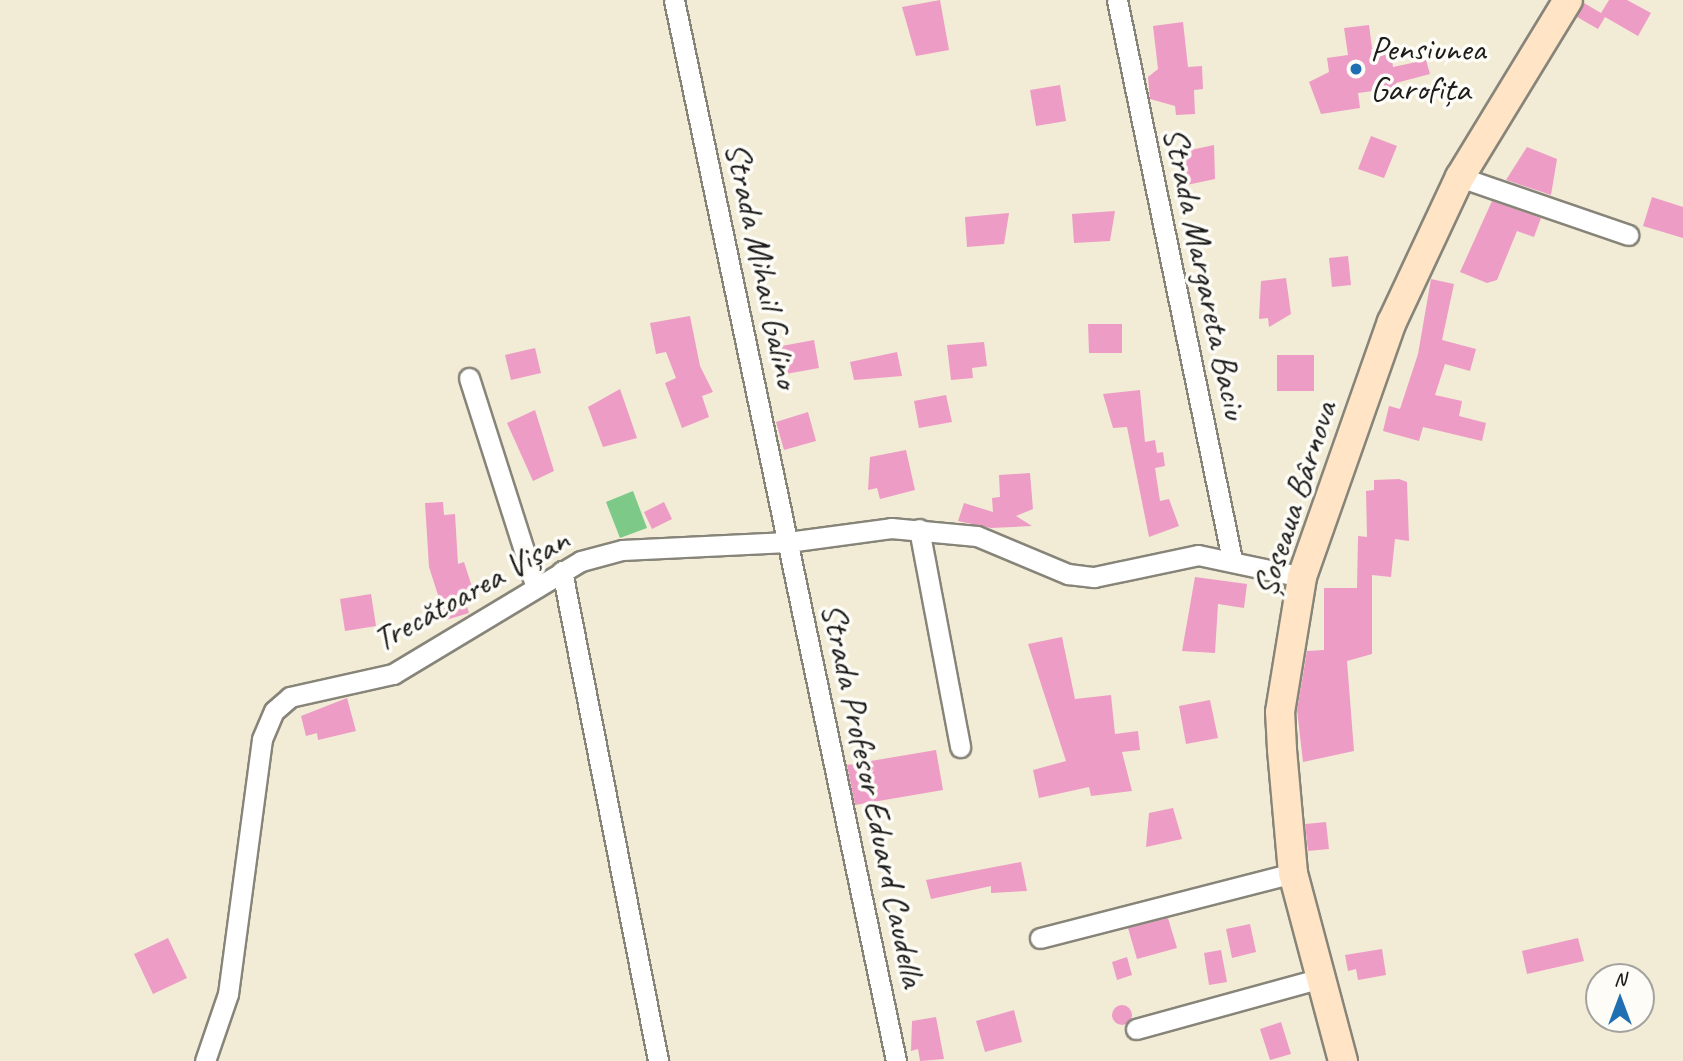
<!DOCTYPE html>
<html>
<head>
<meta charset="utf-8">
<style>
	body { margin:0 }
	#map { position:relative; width:1683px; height:1061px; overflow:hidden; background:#f2ecd6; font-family:Caveat,sans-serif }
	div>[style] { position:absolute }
	.green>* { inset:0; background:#7dc988 }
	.building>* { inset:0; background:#ed9cc5 }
	.round { border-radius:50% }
	.roads { filter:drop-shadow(2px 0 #878479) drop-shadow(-2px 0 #878479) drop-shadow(0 2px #878479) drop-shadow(0 -2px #878479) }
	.minor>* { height:19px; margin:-9.5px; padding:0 9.5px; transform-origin:9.5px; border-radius:9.5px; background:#fff }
	.secondary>* { height:28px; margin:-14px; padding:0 14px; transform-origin:14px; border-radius:14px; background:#ffe4c6 }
	.dots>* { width:19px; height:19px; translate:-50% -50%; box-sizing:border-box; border:4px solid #fdfcf7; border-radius:50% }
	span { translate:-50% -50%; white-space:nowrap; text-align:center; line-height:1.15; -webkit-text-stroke:7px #fdfcf7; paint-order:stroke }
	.poi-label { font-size:35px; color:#1c1c1c }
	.left { translate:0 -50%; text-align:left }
	.street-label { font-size:35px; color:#1c1c1c }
	.north { position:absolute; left:1585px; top:963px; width:70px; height:70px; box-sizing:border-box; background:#fdfcf7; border:2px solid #a3a29f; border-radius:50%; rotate:0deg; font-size:19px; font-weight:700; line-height:28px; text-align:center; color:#1c1c1c }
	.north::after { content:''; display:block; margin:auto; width:24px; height:32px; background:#1f6fb2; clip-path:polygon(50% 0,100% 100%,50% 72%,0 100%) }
</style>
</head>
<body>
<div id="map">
	<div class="green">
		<div style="clip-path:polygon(633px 491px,647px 528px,620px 538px,606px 502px)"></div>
	</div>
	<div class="building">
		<div style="clip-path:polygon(940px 0,949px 50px,916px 56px,902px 7px)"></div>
		<div style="clip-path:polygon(1609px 0,1627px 0,1651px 13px,1638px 36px,1605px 17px,1598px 29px,1577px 17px,1584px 3px,1601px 13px)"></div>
		<div style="clip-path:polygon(1183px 22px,1188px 67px,1202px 66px,1203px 89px,1194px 90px,1195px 114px,1176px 115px,1175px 106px,1150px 99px,1148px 77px,1158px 69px,1153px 26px)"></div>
		<div style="clip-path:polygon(1369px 25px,1372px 48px,1390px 45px,1393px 67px,1426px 60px,1430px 74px,1396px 83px,1396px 88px,1358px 93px,1360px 108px,1321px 114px,1309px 82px,1329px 72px,1327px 58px,1348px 55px,1344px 28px)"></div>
		<div style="clip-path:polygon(1060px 85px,1066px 121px,1036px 126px,1030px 90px)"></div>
		<div style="clip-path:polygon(1371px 136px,1397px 146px,1384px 178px,1358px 169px)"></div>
		<div style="clip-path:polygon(1214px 145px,1215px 179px,1182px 186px,1181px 152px)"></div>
		<div style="clip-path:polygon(1527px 147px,1557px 159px,1551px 195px,1506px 180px)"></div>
		<div style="clip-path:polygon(1652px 197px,1683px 207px,1683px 238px,1643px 226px)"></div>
		<div style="clip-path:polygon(1492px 201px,1541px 218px,1534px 237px,1517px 231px,1497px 280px,1487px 283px,1460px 272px)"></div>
		<div style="clip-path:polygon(1115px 211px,1110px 241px,1074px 243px,1072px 214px)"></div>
		<div style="clip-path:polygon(1009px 213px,1004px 244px,967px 247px,965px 217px)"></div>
		<div style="clip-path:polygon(1348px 256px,1351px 285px,1332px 287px,1329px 258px)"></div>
		<div style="clip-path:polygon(1286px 278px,1291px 314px,1269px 327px,1268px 318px,1259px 319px,1261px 281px)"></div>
		<div style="clip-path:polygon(1431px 279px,1454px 284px,1442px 340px,1476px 349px,1470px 371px,1445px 364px,1435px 395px,1462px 401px,1459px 416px,1486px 423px,1482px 441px,1423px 427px,1419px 441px,1383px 431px,1389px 406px,1400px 409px,1418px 354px)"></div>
		<div style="clip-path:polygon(690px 316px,700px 366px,713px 392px,702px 396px,709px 417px,682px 428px,665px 383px,676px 378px,666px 352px,656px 354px,650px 323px)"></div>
		<div style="clip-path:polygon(1088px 324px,1122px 324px,1122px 353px,1089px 353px)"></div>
		<div style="clip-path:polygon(814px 340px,819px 368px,786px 374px,776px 347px)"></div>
		<div style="clip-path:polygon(984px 342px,987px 366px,972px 368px,973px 378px,951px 380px,947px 345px)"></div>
		<div style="clip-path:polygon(535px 348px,541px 373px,511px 380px,505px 355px)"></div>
		<div style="clip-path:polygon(897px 352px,902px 376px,854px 380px,850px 362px)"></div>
		<div style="clip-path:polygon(1277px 355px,1314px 355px,1314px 391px,1277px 391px)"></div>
		<div style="clip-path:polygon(620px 389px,637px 438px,603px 447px,588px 407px)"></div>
		<div style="clip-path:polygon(1140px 390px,1145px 442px,1155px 440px,1157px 453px,1163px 452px,1165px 466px,1155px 468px,1160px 501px,1169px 499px,1179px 526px,1149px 537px,1127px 427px,1113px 428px,1103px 394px)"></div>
		<div style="clip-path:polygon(946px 395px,952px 422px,919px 428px,914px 401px)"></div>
		<div style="clip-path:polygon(535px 410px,554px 471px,533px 481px,507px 423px)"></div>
		<div style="clip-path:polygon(808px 412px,816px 441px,784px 450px,776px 422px)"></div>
		<div style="clip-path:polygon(906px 450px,915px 490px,880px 499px,877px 488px,868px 490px,870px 457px)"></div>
		<div style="clip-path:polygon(1030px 473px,1033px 509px,1016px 516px,1032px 526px,991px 528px,958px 521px,964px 503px,993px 512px,992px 498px,1000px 497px,999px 475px)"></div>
		<div style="clip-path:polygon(1399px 479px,1407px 482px,1409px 541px,1395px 539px,1391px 577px,1372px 575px,1372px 654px,1347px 661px,1354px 751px,1303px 762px,1297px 710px,1307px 651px,1324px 650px,1324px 588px,1357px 588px,1358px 536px,1367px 537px,1366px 491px,1374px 490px,1374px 480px)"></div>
		<div style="clip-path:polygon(443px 502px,444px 515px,455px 514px,458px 564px,464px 562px,474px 593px,464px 597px,469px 613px,446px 620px,429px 567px,425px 503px)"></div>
		<div style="clip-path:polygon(664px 502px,672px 519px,652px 529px,644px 512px)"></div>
		<div style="clip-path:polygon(1195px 577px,1247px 584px,1244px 608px,1218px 604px,1215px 653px,1182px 651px)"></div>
		<div style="clip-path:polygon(371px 594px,376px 626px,345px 631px,340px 599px)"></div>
		<div style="clip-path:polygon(1062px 637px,1075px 699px,1111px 695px,1115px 734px,1138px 731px,1140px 750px,1122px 752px,1132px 791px,1091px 796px,1089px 787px,1039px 798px,1033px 770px,1066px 761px,1028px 644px)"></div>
		<div style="clip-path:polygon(347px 698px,356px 731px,318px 740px,317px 733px,306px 736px,301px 716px)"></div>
		<div style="clip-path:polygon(1210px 700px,1218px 738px,1186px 744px,1179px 706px)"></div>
		<div style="clip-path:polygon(936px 750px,943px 790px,855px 805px,847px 765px)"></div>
		<div style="clip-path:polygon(1173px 808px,1182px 839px,1146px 847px,1149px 813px)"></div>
		<div style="clip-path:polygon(1326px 822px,1329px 849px,1308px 851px,1305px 824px)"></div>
		<div style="clip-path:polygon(1021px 862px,1027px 891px,991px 893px,991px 886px,931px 899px,926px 880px)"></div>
		<div style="clip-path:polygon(1168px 918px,1177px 948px,1137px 959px,1128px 928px)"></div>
		<div style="clip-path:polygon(1250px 924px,1256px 952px,1232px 958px,1226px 929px)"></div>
		<div style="clip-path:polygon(168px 938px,187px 978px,153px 994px,134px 954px)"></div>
		<div style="clip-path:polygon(1578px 938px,1584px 961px,1527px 974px,1522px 951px)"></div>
		<div style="clip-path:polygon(1382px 949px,1386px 975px,1358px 980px,1356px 969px,1348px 971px,1345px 955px)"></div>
		<div style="clip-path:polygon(1221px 950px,1227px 982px,1209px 985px,1204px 953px)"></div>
		<div style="clip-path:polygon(1127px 957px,1132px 975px,1117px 980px,1112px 962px)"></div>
		<div class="round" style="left:1112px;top:1005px;width:20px;height:20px"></div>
		<div style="clip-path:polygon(1014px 1010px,1022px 1042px,985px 1052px,976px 1021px)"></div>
		<div style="clip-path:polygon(936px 1017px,944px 1059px,920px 1061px,918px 1049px,911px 1051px,912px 1021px)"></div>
		<div style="clip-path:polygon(1281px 1022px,1291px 1054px,1270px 1060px,1260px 1029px)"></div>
	</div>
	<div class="roads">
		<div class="minor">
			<div style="left:674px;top:0;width:1084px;rotate:78.18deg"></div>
			<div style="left:1117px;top:0;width:571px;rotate:78.38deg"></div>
			<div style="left:1460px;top:177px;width:178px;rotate:19deg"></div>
			<div style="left:469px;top:378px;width:220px;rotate:72.3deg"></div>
			<div style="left:919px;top:529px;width:222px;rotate:79.3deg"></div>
			<div style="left:562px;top:571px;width:499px;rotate:78.9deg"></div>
			<div style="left:1040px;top:938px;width:261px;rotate:-14.4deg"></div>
			<div style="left:1136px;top:1029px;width:188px;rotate:-15.4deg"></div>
			<div style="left:205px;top:1061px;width:71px;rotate:-71.1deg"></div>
			<div style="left:228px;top:994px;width:257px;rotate:-82.4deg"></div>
			<div style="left:262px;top:739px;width:30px;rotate:-67deg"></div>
			<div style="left:274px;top:711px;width:21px;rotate:-41deg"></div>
			<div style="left:290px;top:697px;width:106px;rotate:-12.6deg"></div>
			<div style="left:393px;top:674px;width:219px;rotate:-31deg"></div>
			<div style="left:581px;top:561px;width:42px;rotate:-15deg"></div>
			<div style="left:622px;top:550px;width:166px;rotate:-2.8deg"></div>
			<div style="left:788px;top:542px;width:104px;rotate:-7.7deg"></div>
			<div style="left:891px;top:528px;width:86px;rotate:5.3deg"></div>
			<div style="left:977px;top:536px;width:99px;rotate:22.7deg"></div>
			<div style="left:1068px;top:574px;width:26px;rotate:7deg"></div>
			<div style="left:1094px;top:577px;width:106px;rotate:-11.9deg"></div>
			<div style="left:1198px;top:555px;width:106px;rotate:11.9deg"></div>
		</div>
		<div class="secondary">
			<div style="left:1343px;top:1061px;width:195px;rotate:-104.9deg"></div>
			<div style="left:1293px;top:873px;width:124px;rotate:-95.1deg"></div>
			<div style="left:1282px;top:749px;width:37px;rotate:-93deg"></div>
			<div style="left:1280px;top:712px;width:137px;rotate:-80.7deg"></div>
			<div style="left:1302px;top:577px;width:270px;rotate:-70.6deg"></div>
			<div style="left:1392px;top:322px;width:160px;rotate:-64.9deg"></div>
			<div style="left:1460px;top:177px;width:207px;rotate:-58.6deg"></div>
		</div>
	</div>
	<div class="dots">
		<div style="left:1356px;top:69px;background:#1f6fb2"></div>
	</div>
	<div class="poi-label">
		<span class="left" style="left:1370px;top:69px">Pensiunea<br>Garofița</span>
	</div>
	<div class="street-label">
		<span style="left:762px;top:265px;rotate:78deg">Strada Mihail Galino</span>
		<span style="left:1205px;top:273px;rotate:78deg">Strada Margareta Baciu</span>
		<span style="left:1295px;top:499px;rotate:-72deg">Șoseaua Bârnova</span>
		<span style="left:471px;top:590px;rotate:-29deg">Trecătoarea Vișan</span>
		<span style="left:873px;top:795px;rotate:78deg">Strada Profesor Eduard Caudella</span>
	</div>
	<div class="north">N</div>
</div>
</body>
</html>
